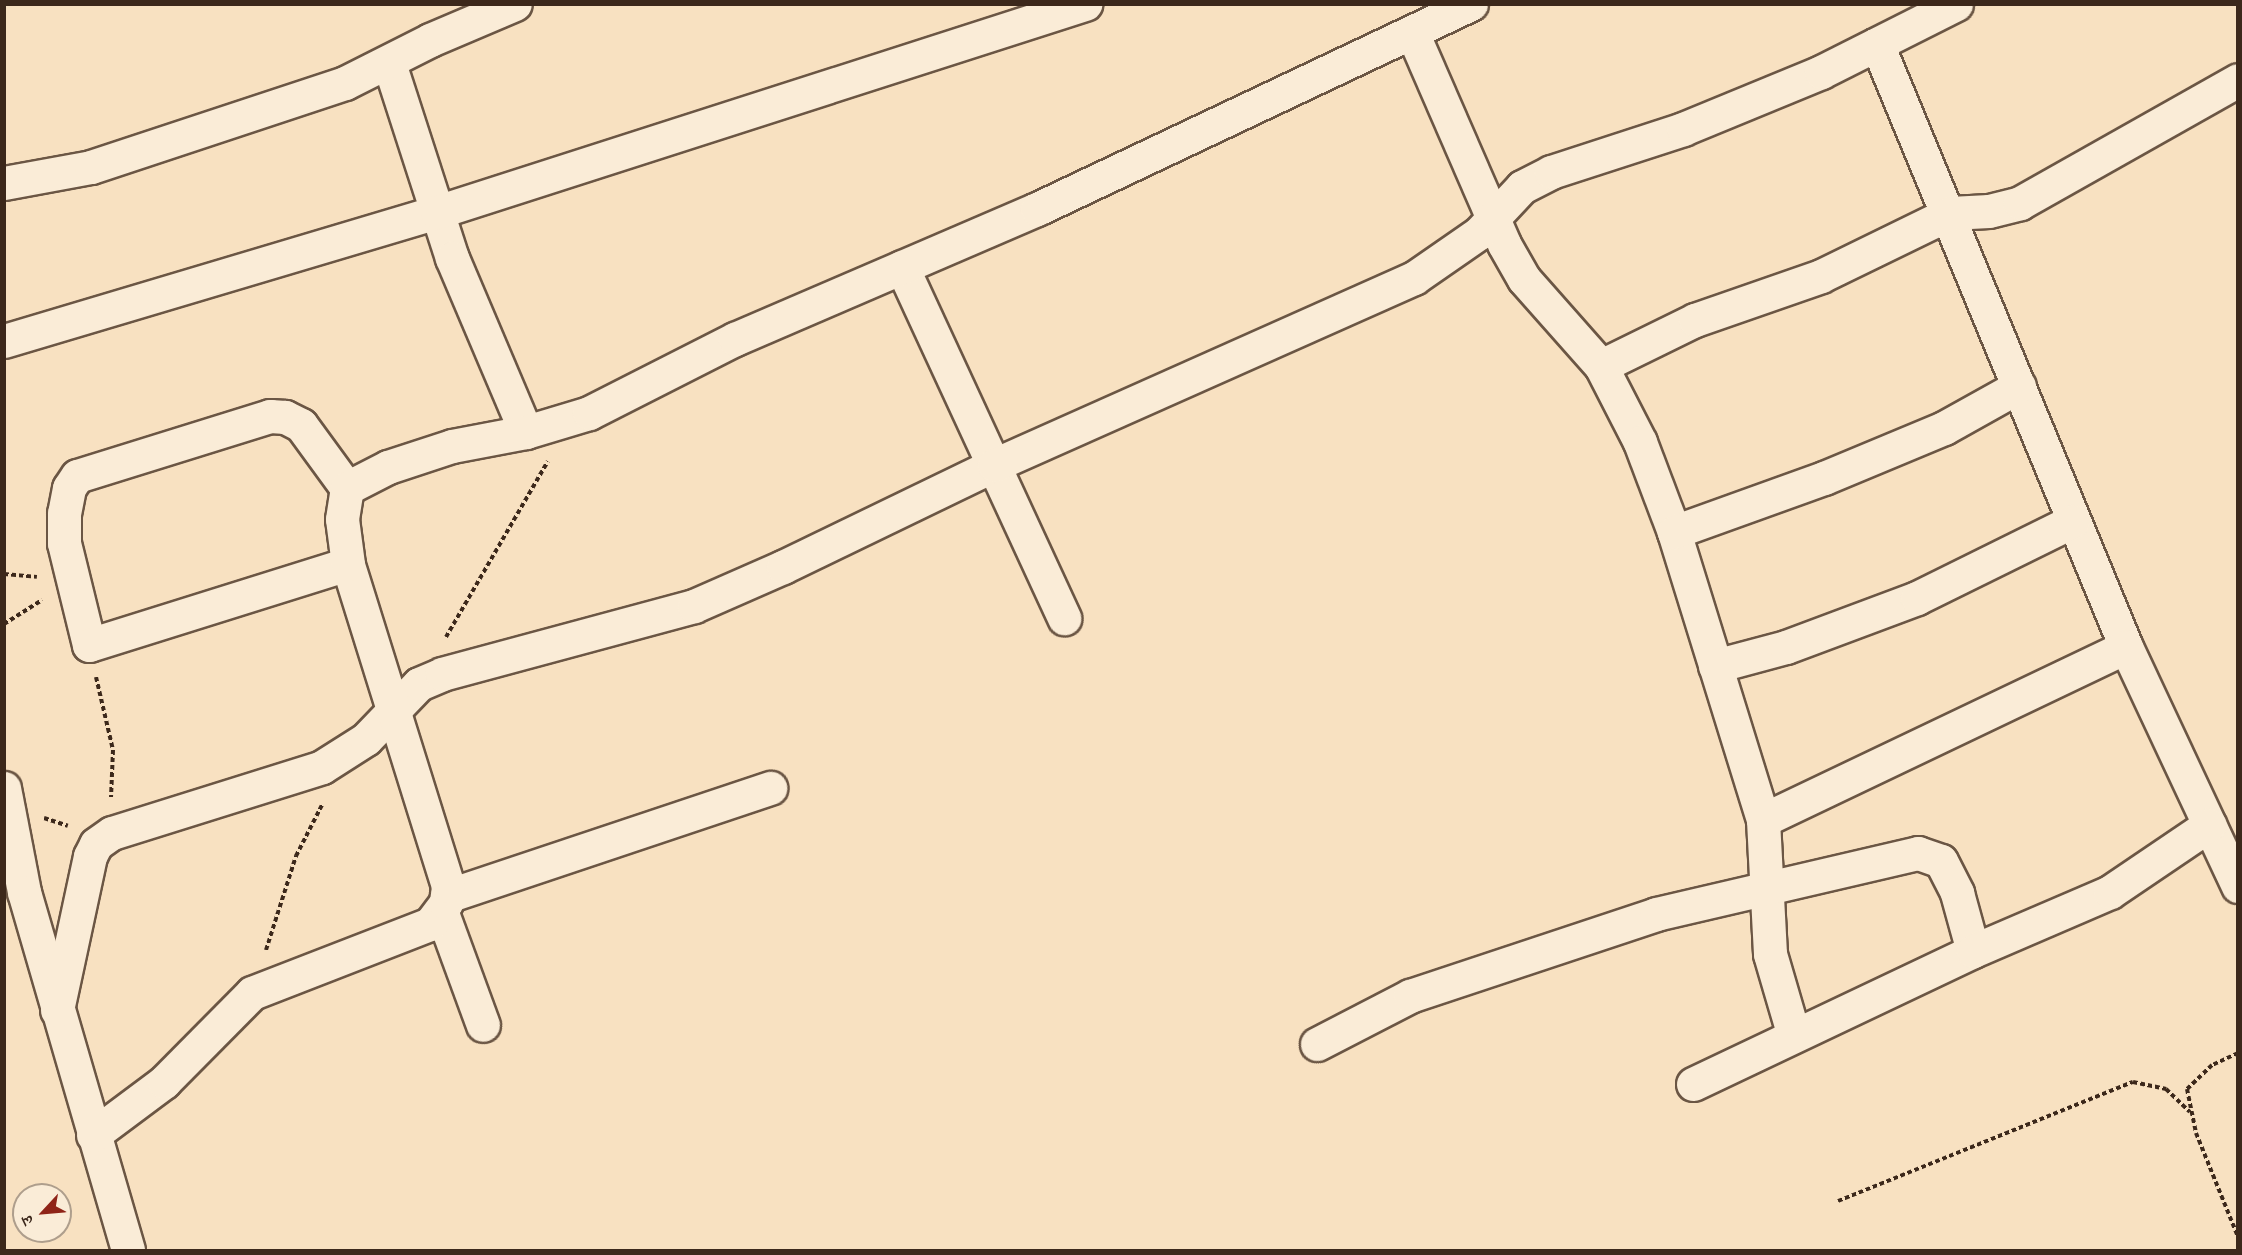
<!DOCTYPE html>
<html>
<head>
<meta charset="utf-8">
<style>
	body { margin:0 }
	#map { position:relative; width:2242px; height:1255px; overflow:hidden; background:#f8e1c1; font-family:"IM FELL DW Pica","Noto Serif Devanagari",serif }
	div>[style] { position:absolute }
	.path>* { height:4px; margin-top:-2px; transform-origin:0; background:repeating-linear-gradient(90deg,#3c281b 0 4.5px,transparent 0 7.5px) }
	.roads { filter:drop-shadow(2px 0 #6b5644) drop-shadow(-2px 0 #6b5644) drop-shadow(0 2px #6b5644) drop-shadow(0 -2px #6b5644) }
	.minor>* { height:33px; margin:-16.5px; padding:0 16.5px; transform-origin:16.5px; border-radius:16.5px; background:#faecd7 }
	span { translate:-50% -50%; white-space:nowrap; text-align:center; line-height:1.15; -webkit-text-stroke:4.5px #faecd7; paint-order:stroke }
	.frame { position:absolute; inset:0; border:6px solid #3c281b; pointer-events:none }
	.north { position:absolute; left:12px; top:1183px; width:60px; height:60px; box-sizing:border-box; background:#faecd7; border:2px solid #ae9e8c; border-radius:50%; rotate:244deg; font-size:16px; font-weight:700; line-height:24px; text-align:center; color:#3c281b }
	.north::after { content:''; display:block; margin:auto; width:21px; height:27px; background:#8f2418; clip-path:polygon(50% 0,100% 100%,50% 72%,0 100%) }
</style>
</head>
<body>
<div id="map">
	<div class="path">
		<div style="left:4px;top:574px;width:33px;rotate:5deg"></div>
		<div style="left:4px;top:624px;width:45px;rotate:-32.3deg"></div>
		<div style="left:446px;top:637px;width:203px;rotate:-59.9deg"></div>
		<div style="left:96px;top:677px;width:75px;rotate:76.9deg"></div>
		<div style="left:113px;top:750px;width:47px;rotate:92.4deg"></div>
		<div style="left:44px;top:818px;width:25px;rotate:18deg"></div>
		<div style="left:266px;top:950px;width:99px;rotate:-72.3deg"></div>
		<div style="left:296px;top:856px;width:59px;rotate:-63deg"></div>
		<div style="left:2238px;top:1053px;width:29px;rotate:155deg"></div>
		<div style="left:2212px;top:1065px;width:35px;rotate:136deg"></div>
		<div style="left:2187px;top:1089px;width:45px;rotate:78.4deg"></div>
		<div style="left:2196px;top:1133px;width:112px;rotate:68deg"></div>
		<div style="left:1838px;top:1201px;width:318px;rotate:-22deg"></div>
		<div style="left:2133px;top:1082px;width:34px;rotate:12deg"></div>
		<div style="left:2166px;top:1089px;width:33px;rotate:44deg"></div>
	</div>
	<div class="roads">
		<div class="minor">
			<div style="left:1412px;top:32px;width:231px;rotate:66.5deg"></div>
			<div style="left:1504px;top:244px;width:40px;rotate:60.3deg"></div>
			<div style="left:1524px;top:279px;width:116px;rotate:48.5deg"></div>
			<div style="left:1601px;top:366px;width:85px;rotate:62.8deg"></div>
			<div style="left:1640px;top:442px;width:96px;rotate:69.3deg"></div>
			<div style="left:1674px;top:532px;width:301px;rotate:72.8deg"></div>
			<div style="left:1763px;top:820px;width:134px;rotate:87deg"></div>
			<div style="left:1770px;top:954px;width:85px;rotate:73.7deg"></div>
			<div style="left:1877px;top:44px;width:652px;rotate:67.56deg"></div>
			<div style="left:2126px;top:647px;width:264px;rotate:64.9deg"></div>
			<div style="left:389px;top:63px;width:205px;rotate:72.1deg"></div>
			<div style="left:452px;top:258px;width:189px;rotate:67deg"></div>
			<div style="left:4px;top:183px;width:88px;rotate:-10.4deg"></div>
			<div style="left:91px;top:167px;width:268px;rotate:-18.3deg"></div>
			<div style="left:345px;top:83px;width:95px;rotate:-26.8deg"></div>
			<div style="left:430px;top:40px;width:92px;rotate:-23deg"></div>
			<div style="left:902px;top:267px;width:387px;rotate:65.2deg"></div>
			<div style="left:4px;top:341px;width:452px;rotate:-16.6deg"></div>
			<div style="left:437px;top:212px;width:681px;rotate:-17.8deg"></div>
			<div style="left:1601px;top:366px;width:105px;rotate:-26.1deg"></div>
			<div style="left:1695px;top:320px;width:133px;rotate:-19.2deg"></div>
			<div style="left:1821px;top:276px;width:144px;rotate:-26deg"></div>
			<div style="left:1950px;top:213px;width:39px;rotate:-3deg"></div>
			<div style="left:1989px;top:211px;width:32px;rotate:-14deg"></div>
			<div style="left:2020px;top:203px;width:250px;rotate:-29.4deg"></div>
			<div style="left:347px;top:488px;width:78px;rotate:-126.1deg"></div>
			<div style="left:301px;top:425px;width:18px;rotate:-153deg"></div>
			<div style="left:285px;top:417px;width:15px;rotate:-176deg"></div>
			<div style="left:270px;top:416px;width:202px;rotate:162.7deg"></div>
			<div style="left:77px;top:476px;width:14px;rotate:124deg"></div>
			<div style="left:69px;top:488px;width:25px;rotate:101deg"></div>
			<div style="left:64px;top:513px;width:30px;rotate:90deg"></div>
			<div style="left:64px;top:543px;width:105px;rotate:76.2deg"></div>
			<div style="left:89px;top:645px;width:271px;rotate:-17.4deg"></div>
			<div style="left:1674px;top:532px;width:159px;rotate:-19.8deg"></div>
			<div style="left:1824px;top:478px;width:130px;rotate:-22.6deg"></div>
			<div style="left:1944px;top:428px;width:86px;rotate:-29.2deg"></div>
			<div style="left:1715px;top:666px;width:73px;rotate:-15deg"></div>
			<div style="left:1786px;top:647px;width:140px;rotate:-20.5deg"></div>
			<div style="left:1917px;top:598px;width:174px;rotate:-26.3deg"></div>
			<div style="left:4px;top:788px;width:106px;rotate:79.1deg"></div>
			<div style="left:24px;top:892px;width:373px;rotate:73.8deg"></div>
			<div style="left:1763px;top:820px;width:402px;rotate:-25.5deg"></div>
			<div style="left:447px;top:896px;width:341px;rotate:-18.5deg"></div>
			<div style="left:442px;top:913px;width:119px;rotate:69.9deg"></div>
			<div style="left:57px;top:1010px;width:157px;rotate:-77.9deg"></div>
			<div style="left:90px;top:856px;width:13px;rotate:-63deg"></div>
			<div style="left:96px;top:844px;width:19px;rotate:-35deg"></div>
			<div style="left:112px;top:833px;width:220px;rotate:-17.4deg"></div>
			<div style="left:322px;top:767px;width:52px;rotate:-32.5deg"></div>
			<div style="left:366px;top:739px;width:76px;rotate:-46.1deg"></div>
			<div style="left:419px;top:684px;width:25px;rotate:-23deg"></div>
			<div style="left:442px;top:674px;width:261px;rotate:-15.1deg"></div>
			<div style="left:694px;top:606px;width:97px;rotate:-23.7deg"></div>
			<div style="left:783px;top:567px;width:234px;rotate:-25.8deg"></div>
			<div style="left:994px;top:465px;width:460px;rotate:-24deg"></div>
			<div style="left:1414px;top:278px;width:79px;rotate:-34.7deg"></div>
			<div style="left:1479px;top:233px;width:63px;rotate:-46.9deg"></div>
			<div style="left:1522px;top:187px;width:33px;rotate:-27deg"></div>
			<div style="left:1551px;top:172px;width:139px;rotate:-18deg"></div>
			<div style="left:1683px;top:129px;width:149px;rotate:-22.4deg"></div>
			<div style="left:1821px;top:72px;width:151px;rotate:-26.7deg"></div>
			<div style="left:1317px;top:1044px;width:105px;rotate:-27.3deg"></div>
			<div style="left:1410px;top:996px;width:259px;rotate:-18.4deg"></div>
			<div style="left:1656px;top:914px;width:269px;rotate:-13.1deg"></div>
			<div style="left:1918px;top:853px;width:24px;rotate:19deg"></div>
			<div style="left:1941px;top:861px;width:36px;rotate:63deg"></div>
			<div style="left:1957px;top:893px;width:60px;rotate:74.6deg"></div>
			<div style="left:1693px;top:1084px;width:310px;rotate:-25.4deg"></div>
			<div style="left:1973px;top:951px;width:149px;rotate:-23.3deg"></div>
			<div style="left:2110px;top:892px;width:120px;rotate:-34.1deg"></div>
			<div style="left:93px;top:1135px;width:89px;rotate:-36.7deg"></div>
			<div style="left:164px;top:1082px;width:125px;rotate:-45.3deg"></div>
			<div style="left:252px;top:993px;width:191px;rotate:-21.2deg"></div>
			<div style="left:430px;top:924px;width:26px;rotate:-53deg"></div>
			<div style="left:446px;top:903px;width:17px;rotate:-83deg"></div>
			<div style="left:448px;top:886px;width:337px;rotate:-107.3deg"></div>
			<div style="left:348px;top:564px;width:45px;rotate:-97.6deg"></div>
			<div style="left:342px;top:519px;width:31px;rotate:-81deg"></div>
			<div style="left:347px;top:488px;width:46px;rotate:-27.1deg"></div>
			<div style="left:388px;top:467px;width:67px;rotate:-18.2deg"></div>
			<div style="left:452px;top:446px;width:75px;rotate:-10.7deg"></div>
			<div style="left:526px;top:432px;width:66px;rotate:-16.8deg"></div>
			<div style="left:589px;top:413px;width:164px;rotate:-26.9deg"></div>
			<div style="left:735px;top:339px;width:329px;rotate:-23.3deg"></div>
			<div style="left:1037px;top:209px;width:480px;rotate:-25.3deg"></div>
		</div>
	</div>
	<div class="frame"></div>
	<div class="north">उ</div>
</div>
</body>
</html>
